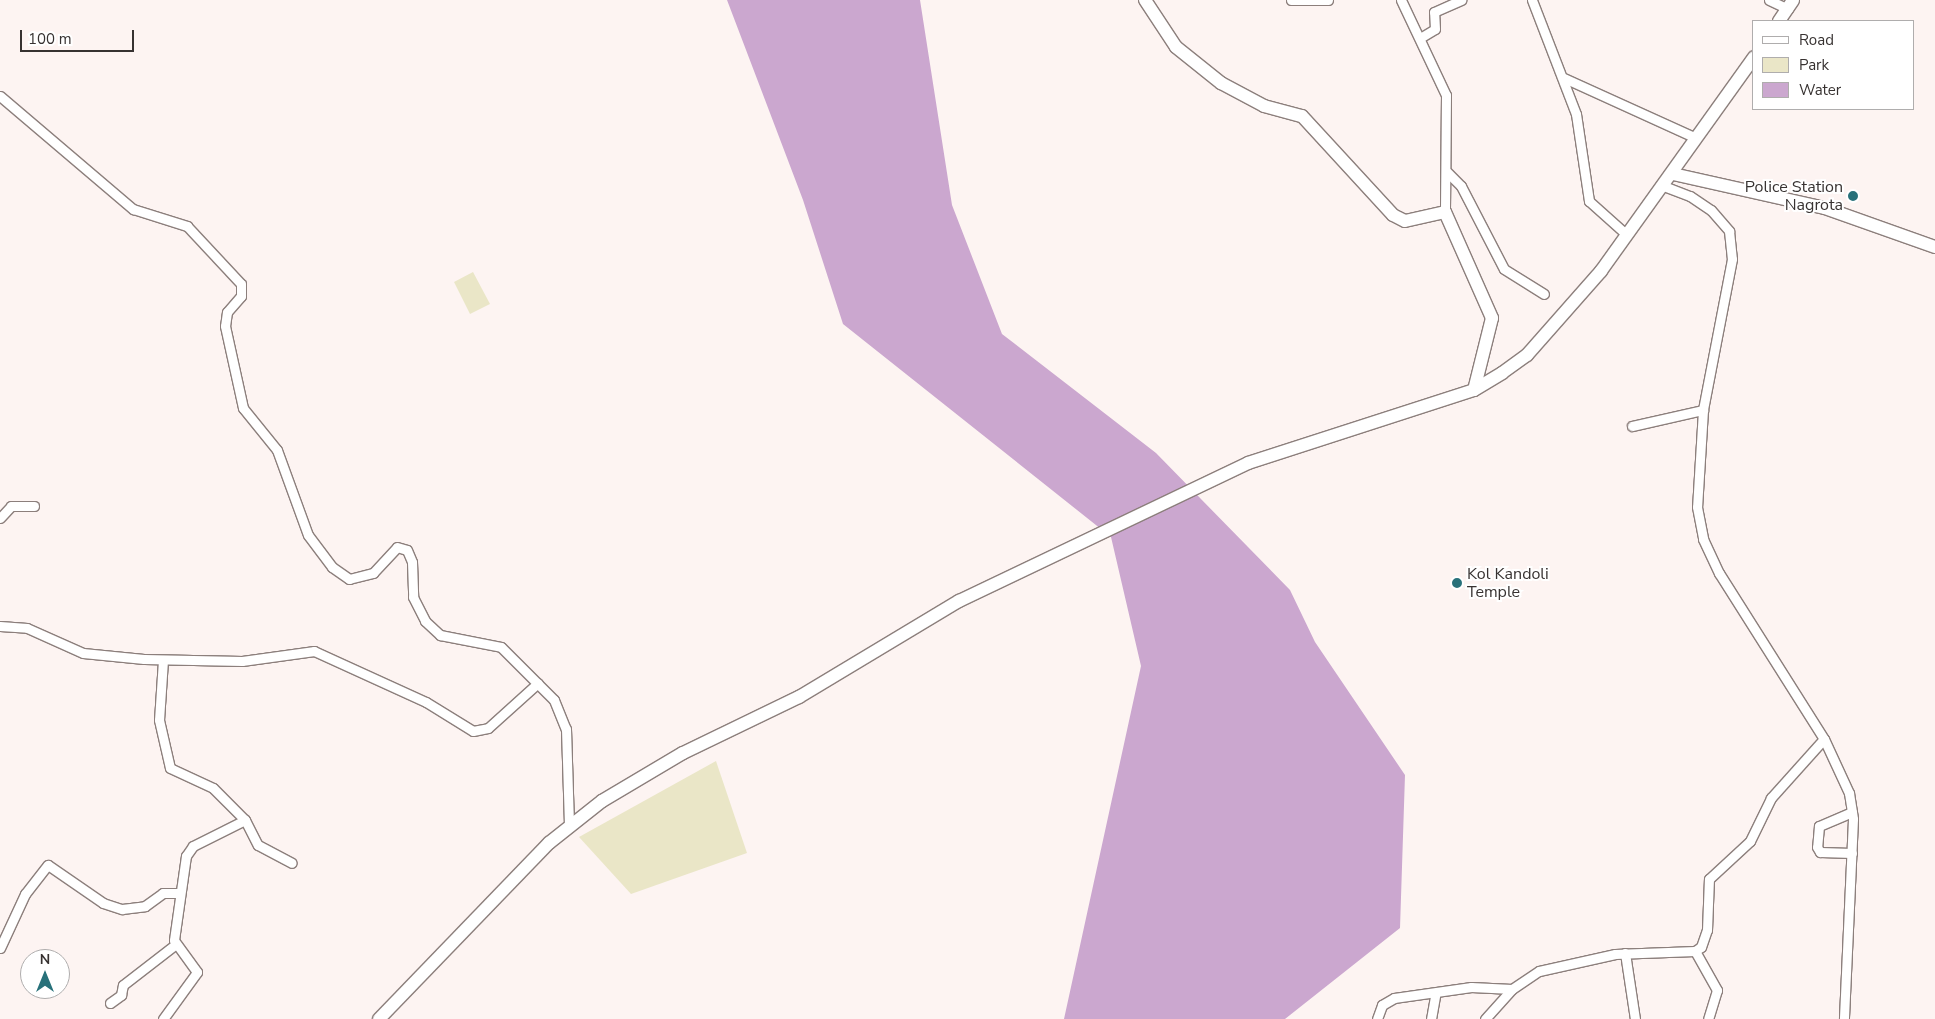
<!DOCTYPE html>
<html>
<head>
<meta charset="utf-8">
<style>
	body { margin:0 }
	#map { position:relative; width:1935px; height:1019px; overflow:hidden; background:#fdf4f2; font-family:"Nunito Sans",sans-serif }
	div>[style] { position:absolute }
	.green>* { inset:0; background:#eae6c7 }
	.water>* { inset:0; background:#cba7cf }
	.roads { filter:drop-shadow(1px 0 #8c7f7c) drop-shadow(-1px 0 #8c7f7c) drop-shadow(0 1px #8c7f7c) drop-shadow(0 -1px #8c7f7c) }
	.street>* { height:9px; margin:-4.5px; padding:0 4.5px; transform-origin:4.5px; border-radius:4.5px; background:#fff }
	.secondary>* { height:12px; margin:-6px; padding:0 6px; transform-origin:6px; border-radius:6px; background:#fff }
	.dots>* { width:14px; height:14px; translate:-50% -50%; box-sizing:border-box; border:2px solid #fff; border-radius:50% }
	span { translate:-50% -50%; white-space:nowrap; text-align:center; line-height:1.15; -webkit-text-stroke:4px #fff; paint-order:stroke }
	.poi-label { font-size:16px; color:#373231 }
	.right { translate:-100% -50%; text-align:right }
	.left { translate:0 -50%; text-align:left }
	.legend { position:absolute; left:1752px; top:20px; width:162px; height:90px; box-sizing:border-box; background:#fff; border:1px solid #afadad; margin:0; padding:6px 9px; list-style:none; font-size:15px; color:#373231 }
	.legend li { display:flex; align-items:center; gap:10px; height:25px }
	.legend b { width:25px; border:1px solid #afadad }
	.north { position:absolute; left:20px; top:949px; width:50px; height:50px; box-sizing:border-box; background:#fff; border:1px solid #afadad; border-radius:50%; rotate:0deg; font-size:14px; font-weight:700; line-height:20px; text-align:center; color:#373231 }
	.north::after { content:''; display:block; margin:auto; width:18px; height:22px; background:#28717a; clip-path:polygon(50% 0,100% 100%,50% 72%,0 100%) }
	.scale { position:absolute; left:20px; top:30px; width:114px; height:22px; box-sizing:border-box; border:2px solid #373231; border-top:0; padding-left:6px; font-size:15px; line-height:18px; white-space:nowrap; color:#373231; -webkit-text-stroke:4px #fff; paint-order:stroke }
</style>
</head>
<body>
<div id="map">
	<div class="green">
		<div style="clip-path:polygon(473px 272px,490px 304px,470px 314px,454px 282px)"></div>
		<div style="clip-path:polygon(716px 761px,747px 853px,631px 894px,579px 837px)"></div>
	</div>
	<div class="water">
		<div style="clip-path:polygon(727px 0,920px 0,952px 205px,1002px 334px,1156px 453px,1290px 590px,1315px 642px,1405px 775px,1400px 928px,1285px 1019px,1064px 1019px,1141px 666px,1111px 537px,843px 324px,803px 200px)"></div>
	</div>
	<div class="roads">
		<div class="street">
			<div style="left:1291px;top:0;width:37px"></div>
			<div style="left:1401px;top:0;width:105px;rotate:64.7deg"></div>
			<div style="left:1446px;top:95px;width:117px;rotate:90.5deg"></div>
			<div style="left:1532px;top:0;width:122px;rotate:68.9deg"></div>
			<div style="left:1576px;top:114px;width:88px;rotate:81.5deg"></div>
			<div style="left:1589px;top:201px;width:51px;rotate:41.8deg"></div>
			<div style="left:1769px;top:0;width:21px;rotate:25deg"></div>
			<div style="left:1420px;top:38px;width:17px;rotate:-31deg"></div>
			<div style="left:1435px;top:29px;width:17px;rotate:-93deg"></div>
			<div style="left:1434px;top:12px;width:30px;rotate:-24deg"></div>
			<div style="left:1564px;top:78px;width:143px;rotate:24.4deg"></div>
			<div style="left:0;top:96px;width:175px;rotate:40.4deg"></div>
			<div style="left:133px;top:209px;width:57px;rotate:17.5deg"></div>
			<div style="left:187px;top:226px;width:79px;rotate:47deg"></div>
			<div style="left:241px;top:284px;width:12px;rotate:90deg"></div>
			<div style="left:241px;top:296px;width:21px;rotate:131deg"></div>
			<div style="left:227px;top:312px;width:14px;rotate:98deg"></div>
			<div style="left:225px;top:326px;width:84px;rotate:77.6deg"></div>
			<div style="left:243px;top:408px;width:54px;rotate:51deg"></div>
			<div style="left:277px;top:450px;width:90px;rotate:70deg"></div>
			<div style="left:308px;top:535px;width:40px;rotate:53deg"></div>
			<div style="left:332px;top:567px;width:21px;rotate:35deg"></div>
			<div style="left:349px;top:579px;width:25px;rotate:-14deg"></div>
			<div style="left:373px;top:573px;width:35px;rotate:-47deg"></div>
			<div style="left:397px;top:547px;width:10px;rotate:17deg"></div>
			<div style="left:407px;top:550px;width:13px;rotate:67deg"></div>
			<div style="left:412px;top:562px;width:35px;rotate:88deg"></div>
			<div style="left:413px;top:597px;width:27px;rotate:63deg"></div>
			<div style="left:425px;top:621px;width:21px;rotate:43deg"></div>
			<div style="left:440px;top:635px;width:62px;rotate:11.1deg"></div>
			<div style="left:501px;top:647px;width:75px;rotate:45deg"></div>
			<div style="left:554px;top:700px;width:31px;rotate:68deg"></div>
			<div style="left:566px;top:729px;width:97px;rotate:88.2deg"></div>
			<div style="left:1447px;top:172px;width:20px;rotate:45deg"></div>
			<div style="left:1461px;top:186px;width:93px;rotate:62.6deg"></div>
			<div style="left:1504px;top:269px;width:47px;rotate:32deg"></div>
			<div style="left:1661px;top:185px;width:31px;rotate:21deg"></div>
			<div style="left:1690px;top:196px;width:25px;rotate:34deg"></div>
			<div style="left:1711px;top:210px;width:28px;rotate:49deg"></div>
			<div style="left:1729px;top:231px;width:28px;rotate:84deg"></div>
			<div style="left:1732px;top:259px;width:154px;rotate:100.9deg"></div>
			<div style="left:1703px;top:410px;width:97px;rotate:93.5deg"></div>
			<div style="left:1697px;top:507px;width:33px;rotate:79deg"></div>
			<div style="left:1703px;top:539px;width:38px;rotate:65deg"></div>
			<div style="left:1719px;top:573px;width:196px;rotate:57.7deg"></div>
			<div style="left:1824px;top:739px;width:60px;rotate:65.2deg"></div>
			<div style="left:1849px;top:793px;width:26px;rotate:81deg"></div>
			<div style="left:1853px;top:819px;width:200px;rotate:92.6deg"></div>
			<div style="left:1632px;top:426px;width:73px;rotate:-12.7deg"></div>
			<div style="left:0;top:518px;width:16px;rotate:-47deg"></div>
			<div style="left:11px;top:506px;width:23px"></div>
			<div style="left:0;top:626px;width:27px;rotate:4deg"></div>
			<div style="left:27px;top:628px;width:61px;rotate:24.1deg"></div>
			<div style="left:83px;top:653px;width:61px;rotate:5.6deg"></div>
			<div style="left:144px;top:659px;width:98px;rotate:1.2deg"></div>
			<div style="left:242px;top:661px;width:73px;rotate:-7.9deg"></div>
			<div style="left:314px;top:651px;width:123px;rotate:24.5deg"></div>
			<div style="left:426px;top:702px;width:55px;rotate:31.7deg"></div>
			<div style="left:473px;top:731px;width:15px;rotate:-11deg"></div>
			<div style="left:488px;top:728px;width:67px;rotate:-42deg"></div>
			<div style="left:163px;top:660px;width:60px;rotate:93.8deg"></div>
			<div style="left:159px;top:720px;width:49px;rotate:77.1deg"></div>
			<div style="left:170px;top:768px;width:47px;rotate:24.9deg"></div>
			<div style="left:213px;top:788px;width:45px;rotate:45deg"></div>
			<div style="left:245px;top:820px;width:28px;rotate:63deg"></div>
			<div style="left:258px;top:845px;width:38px;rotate:28deg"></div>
			<div style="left:1852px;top:812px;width:36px;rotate:157deg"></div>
			<div style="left:1819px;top:826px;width:21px;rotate:95deg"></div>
			<div style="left:1817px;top:847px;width:6px;rotate:59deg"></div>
			<div style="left:1820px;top:852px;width:32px;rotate:2deg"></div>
			<div style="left:0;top:948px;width:60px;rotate:-65.2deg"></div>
			<div style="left:25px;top:894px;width:37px;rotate:-52deg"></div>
			<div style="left:48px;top:865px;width:67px;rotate:34.6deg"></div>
			<div style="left:103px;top:903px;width:20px;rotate:18deg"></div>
			<div style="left:122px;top:909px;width:23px;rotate:-7deg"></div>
			<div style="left:145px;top:906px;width:22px;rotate:-36deg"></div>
			<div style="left:163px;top:893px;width:17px"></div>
			<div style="left:1695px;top:951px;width:45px;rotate:60.6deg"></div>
			<div style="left:1717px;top:990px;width:30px;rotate:107deg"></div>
			<div style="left:1625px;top:953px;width:67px;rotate:81.4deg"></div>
			<div style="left:110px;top:1003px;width:14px;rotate:-36deg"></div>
			<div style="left:121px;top:995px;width:10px;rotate:-79deg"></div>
			<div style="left:123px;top:985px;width:67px;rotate:-37.7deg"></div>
			<div style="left:163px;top:1019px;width:58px;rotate:-54.1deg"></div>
			<div style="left:197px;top:972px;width:39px;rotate:-126deg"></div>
			<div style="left:174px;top:940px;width:85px;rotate:-81.9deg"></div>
			<div style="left:186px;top:856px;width:12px;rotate:-55deg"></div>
			<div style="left:193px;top:846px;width:58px;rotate:-26.6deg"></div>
			<div style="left:1377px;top:1019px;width:15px;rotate:-70deg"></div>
			<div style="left:1382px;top:1005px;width:14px;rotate:-30deg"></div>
			<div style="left:1394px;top:998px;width:78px;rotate:-8.1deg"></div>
			<div style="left:1471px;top:987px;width:41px;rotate:2.8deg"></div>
			<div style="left:1431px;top:1019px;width:27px;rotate:-80deg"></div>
			<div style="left:1485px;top:1019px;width:40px;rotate:-48deg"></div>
			<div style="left:1512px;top:989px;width:32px;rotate:-34deg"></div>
			<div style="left:1539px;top:971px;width:78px;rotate:-12.6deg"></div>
			<div style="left:1615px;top:954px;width:80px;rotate:-2.1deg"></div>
			<div style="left:1695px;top:951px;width:7px;rotate:-34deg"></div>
			<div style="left:1701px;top:947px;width:18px;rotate:-71deg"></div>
			<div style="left:1707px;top:930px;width:51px;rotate:-87.8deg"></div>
			<div style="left:1709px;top:879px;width:56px;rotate:-42.8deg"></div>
			<div style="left:1750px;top:841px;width:48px;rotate:-64deg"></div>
			<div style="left:1771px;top:798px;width:79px;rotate:-48.1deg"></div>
		</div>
		<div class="secondary">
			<div style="left:1145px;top:0;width:56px;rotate:56.6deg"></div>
			<div style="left:1176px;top:47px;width:58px;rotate:38.7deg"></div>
			<div style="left:1221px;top:83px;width:49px;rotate:28.1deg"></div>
			<div style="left:1264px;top:106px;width:39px;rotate:15deg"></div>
			<div style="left:1302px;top:116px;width:134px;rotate:47.4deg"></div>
			<div style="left:1393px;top:215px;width:13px;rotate:27deg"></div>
			<div style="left:1405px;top:221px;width:41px;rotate:-12.7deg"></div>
			<div style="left:1445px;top:212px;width:116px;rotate:66.1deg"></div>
			<div style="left:1492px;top:318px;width:74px;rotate:104deg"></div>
			<div style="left:1779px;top:21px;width:25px;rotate:-56deg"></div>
			<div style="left:1673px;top:174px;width:156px;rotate:12.6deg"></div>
			<div style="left:1825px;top:208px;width:117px;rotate:19.5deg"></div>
			<div style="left:379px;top:1019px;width:245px;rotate:-46deg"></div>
			<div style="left:549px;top:843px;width:68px;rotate:-38.4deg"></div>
			<div style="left:602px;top:801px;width:94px;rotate:-30.7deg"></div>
			<div style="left:683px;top:753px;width:129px;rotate:-25.8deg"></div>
			<div style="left:799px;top:697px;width:187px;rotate:-31deg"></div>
			<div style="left:959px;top:601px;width:320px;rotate:-25.5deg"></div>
			<div style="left:1248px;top:463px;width:237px;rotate:-17.9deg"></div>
			<div style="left:1474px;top:390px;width:33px;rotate:-31deg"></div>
			<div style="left:1502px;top:373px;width:31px;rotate:-36deg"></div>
			<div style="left:1527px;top:355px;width:112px;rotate:-48.6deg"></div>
			<div style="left:1601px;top:271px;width:263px;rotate:-54.4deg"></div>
		</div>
	</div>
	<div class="dots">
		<div style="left:1853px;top:196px;background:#28717a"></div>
		<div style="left:1457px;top:583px;background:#28717a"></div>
	</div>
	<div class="poi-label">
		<span class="right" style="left:1843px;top:196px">Police Station<br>Nagrota</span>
		<span class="left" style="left:1467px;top:583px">Kol Kandoli<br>Temple</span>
	</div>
	<ul class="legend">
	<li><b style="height:6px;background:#fff"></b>Road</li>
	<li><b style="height:14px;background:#eae6c7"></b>Park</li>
	<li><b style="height:14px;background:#cba7cf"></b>Water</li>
	</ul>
	<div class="north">N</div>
	<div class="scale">100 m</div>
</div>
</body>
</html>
